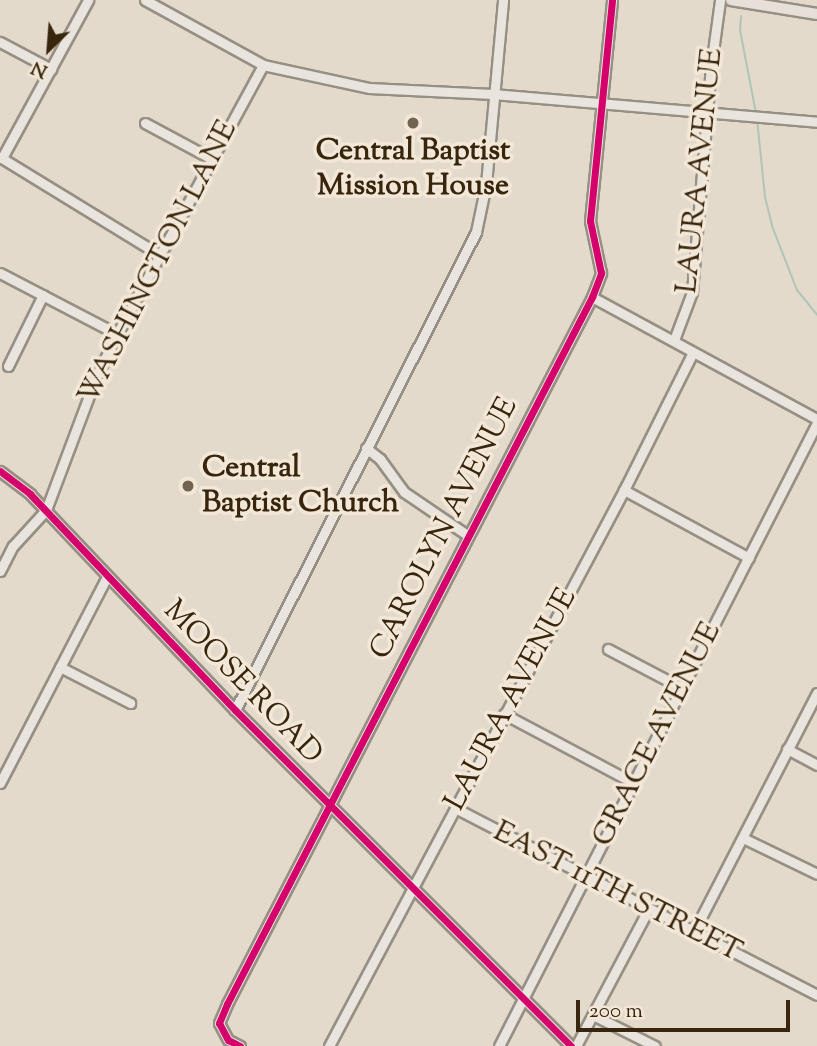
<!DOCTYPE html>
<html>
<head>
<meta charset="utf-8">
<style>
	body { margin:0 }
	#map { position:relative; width:817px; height:1046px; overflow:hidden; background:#e3dacc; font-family:"Sorts Mill Goudy",serif }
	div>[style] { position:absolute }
	.stream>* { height:2px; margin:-1px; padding:0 1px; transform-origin:1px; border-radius:1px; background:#b0c5b6 }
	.roads { filter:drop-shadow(2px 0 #968f83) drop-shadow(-2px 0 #968f83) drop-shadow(0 2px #968f83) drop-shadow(0 -2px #968f83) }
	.minor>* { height:9px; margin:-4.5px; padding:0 4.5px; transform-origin:4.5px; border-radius:4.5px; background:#e9e4dd }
	.major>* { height:10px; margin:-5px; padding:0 5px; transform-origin:5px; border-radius:5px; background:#e6e0d8 }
	.cycleway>* { height:7px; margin:-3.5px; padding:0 3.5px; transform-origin:3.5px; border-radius:3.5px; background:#d6006c }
	.dots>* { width:19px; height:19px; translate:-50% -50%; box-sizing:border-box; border:4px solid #f3e8d7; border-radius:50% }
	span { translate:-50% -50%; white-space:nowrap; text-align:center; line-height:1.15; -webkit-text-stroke:7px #f3e8d7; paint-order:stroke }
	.poi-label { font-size:30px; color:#37250e; font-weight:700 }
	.left { translate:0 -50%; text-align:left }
	.street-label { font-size:30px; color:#37250e }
	.north { position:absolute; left:14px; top:14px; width:70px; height:70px; -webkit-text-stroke:5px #f3e8d7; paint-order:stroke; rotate:205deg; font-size:19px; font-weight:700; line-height:28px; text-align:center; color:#37250e }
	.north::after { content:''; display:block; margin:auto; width:24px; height:32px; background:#37250e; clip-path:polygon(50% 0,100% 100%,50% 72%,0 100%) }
	.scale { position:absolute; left:576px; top:1000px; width:214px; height:32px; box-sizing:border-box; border:4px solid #37250e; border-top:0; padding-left:9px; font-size:21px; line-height:24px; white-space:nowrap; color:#37250e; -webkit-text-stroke:5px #f3e8d7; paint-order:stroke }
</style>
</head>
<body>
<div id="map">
	<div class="stream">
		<div style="left:741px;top:16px;width:14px;rotate:94deg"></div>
		<div style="left:740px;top:30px;width:85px;rotate:79.1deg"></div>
		<div style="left:757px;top:119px;width:78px;rotate:84.1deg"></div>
		<div style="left:765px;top:197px;width:30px;rotate:76deg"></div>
		<div style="left:772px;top:226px;width:69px;rotate:68.7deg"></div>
		<div style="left:797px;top:290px;width:32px;rotate:51deg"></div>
	</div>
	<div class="roads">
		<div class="minor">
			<div style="left:145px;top:0;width:135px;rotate:28.8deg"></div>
			<div style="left:263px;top:65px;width:108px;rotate:12.2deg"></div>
			<div style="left:369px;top:88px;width:124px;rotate:2.8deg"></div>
			<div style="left:493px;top:94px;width:325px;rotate:4.9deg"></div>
			<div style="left:0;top:42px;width:58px;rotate:27.9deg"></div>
			<div style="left:145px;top:123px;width:74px;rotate:28.3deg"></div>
			<div style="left:0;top:157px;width:185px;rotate:31.5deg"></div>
			<div style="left:2px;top:158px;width:180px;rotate:-61.4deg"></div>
			<div style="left:0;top:273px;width:132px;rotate:27.5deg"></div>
			<div style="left:592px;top:297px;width:256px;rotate:28.5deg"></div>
			<div style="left:674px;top:340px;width:51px;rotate:-69.4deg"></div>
			<div style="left:692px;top:292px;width:227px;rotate:-85.2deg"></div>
			<div style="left:711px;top:66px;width:67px;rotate:-82.2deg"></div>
			<div style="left:8px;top:366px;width:79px;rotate:-63.8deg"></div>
			<div style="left:366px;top:448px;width:18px;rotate:38deg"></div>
			<div style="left:380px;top:459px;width:41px;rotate:54deg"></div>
			<div style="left:404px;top:492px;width:76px;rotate:34.3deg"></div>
			<div style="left:0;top:471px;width:38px;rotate:37deg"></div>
			<div style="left:30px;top:494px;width:298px;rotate:46.5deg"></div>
			<div style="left:235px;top:710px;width:475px;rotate:45deg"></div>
			<div style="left:624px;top:490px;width:142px;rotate:28.5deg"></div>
			<div style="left:0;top:571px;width:28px;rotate:-63deg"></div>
			<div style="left:13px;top:546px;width:49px;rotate:-47.5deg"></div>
			<div style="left:46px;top:510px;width:142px;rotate:-69.4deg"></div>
			<div style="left:96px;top:377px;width:48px;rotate:-64deg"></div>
			<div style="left:117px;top:334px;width:306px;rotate:-61.5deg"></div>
			<div style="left:608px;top:649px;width:84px;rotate:27.8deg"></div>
			<div style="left:60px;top:667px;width:79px;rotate:27.2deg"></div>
			<div style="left:235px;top:710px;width:535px;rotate:-63.24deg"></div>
			<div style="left:476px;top:232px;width:49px;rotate:-78.2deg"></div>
			<div style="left:486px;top:184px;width:185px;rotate:-84.7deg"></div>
			<div style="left:504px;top:714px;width:147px;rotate:28deg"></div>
			<div style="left:787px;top:749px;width:34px;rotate:28deg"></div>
			<div style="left:0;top:783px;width:232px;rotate:-62.6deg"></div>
			<div style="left:455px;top:808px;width:407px;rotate:27.3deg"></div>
			<div style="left:743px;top:838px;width:82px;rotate:25.9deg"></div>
			<div style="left:693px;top:933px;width:270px;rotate:-62.7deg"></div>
			<div style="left:593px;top:1015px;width:69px;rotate:26.6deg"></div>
			<div style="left:240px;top:1046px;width:13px;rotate:-153deg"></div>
			<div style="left:228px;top:1040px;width:19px;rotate:-118deg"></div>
			<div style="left:219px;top:1023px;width:21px;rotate:-67deg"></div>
			<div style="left:227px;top:1004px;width:796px;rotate:-62.69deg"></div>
			<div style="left:592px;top:297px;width:26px;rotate:-69deg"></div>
			<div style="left:601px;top:273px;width:53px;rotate:-101.9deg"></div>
			<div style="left:590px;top:221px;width:222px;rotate:-84.3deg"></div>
			<div style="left:329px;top:1046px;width:629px;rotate:-62.05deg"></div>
			<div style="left:624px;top:490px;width:154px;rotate:-63.4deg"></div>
			<div style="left:499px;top:1046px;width:699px;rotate:-62.96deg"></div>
			<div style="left:576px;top:1046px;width:154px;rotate:-62.1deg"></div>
		</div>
		<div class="major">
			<div style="left:731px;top:0;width:87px;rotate:9.2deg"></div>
		</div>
	</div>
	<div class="cycleway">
		<div style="left:0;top:471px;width:38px;rotate:37deg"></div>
		<div style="left:30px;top:494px;width:298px;rotate:46.5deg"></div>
		<div style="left:235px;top:710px;width:475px;rotate:45deg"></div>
		<div style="left:240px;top:1046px;width:13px;rotate:-153deg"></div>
		<div style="left:228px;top:1040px;width:19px;rotate:-118deg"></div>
		<div style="left:219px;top:1023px;width:21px;rotate:-67deg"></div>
		<div style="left:227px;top:1004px;width:796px;rotate:-62.69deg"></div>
		<div style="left:592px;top:297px;width:26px;rotate:-69deg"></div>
		<div style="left:601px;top:273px;width:53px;rotate:-101.9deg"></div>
		<div style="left:590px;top:221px;width:222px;rotate:-84.3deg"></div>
	</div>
	<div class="dots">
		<div style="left:413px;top:123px;background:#736450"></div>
		<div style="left:188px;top:486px;background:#736450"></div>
	</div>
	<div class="poi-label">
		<span style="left:413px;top:169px">Central Baptist<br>Mission House</span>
		<span class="left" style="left:202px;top:486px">Central<br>Baptist Church</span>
	</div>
	<div class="street-label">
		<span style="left:701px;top:171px;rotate:-84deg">LAURA AVENUE</span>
		<span style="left:159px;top:263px;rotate:-63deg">WASHINGTON LANE</span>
		<span style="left:445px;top:529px;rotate:-63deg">CAROLYN AVENUE</span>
		<span style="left:242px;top:683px;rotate:46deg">MOOSE ROAD</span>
		<span style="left:512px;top:700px;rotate:-62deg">LAURA AVENUE</span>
		<span style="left:658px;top:735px;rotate:-63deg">GRACE AVENUE</span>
		<span style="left:617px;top:893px;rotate:27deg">EAST 11TH STREET</span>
	</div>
	<div class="north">N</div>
	<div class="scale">200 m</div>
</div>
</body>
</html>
